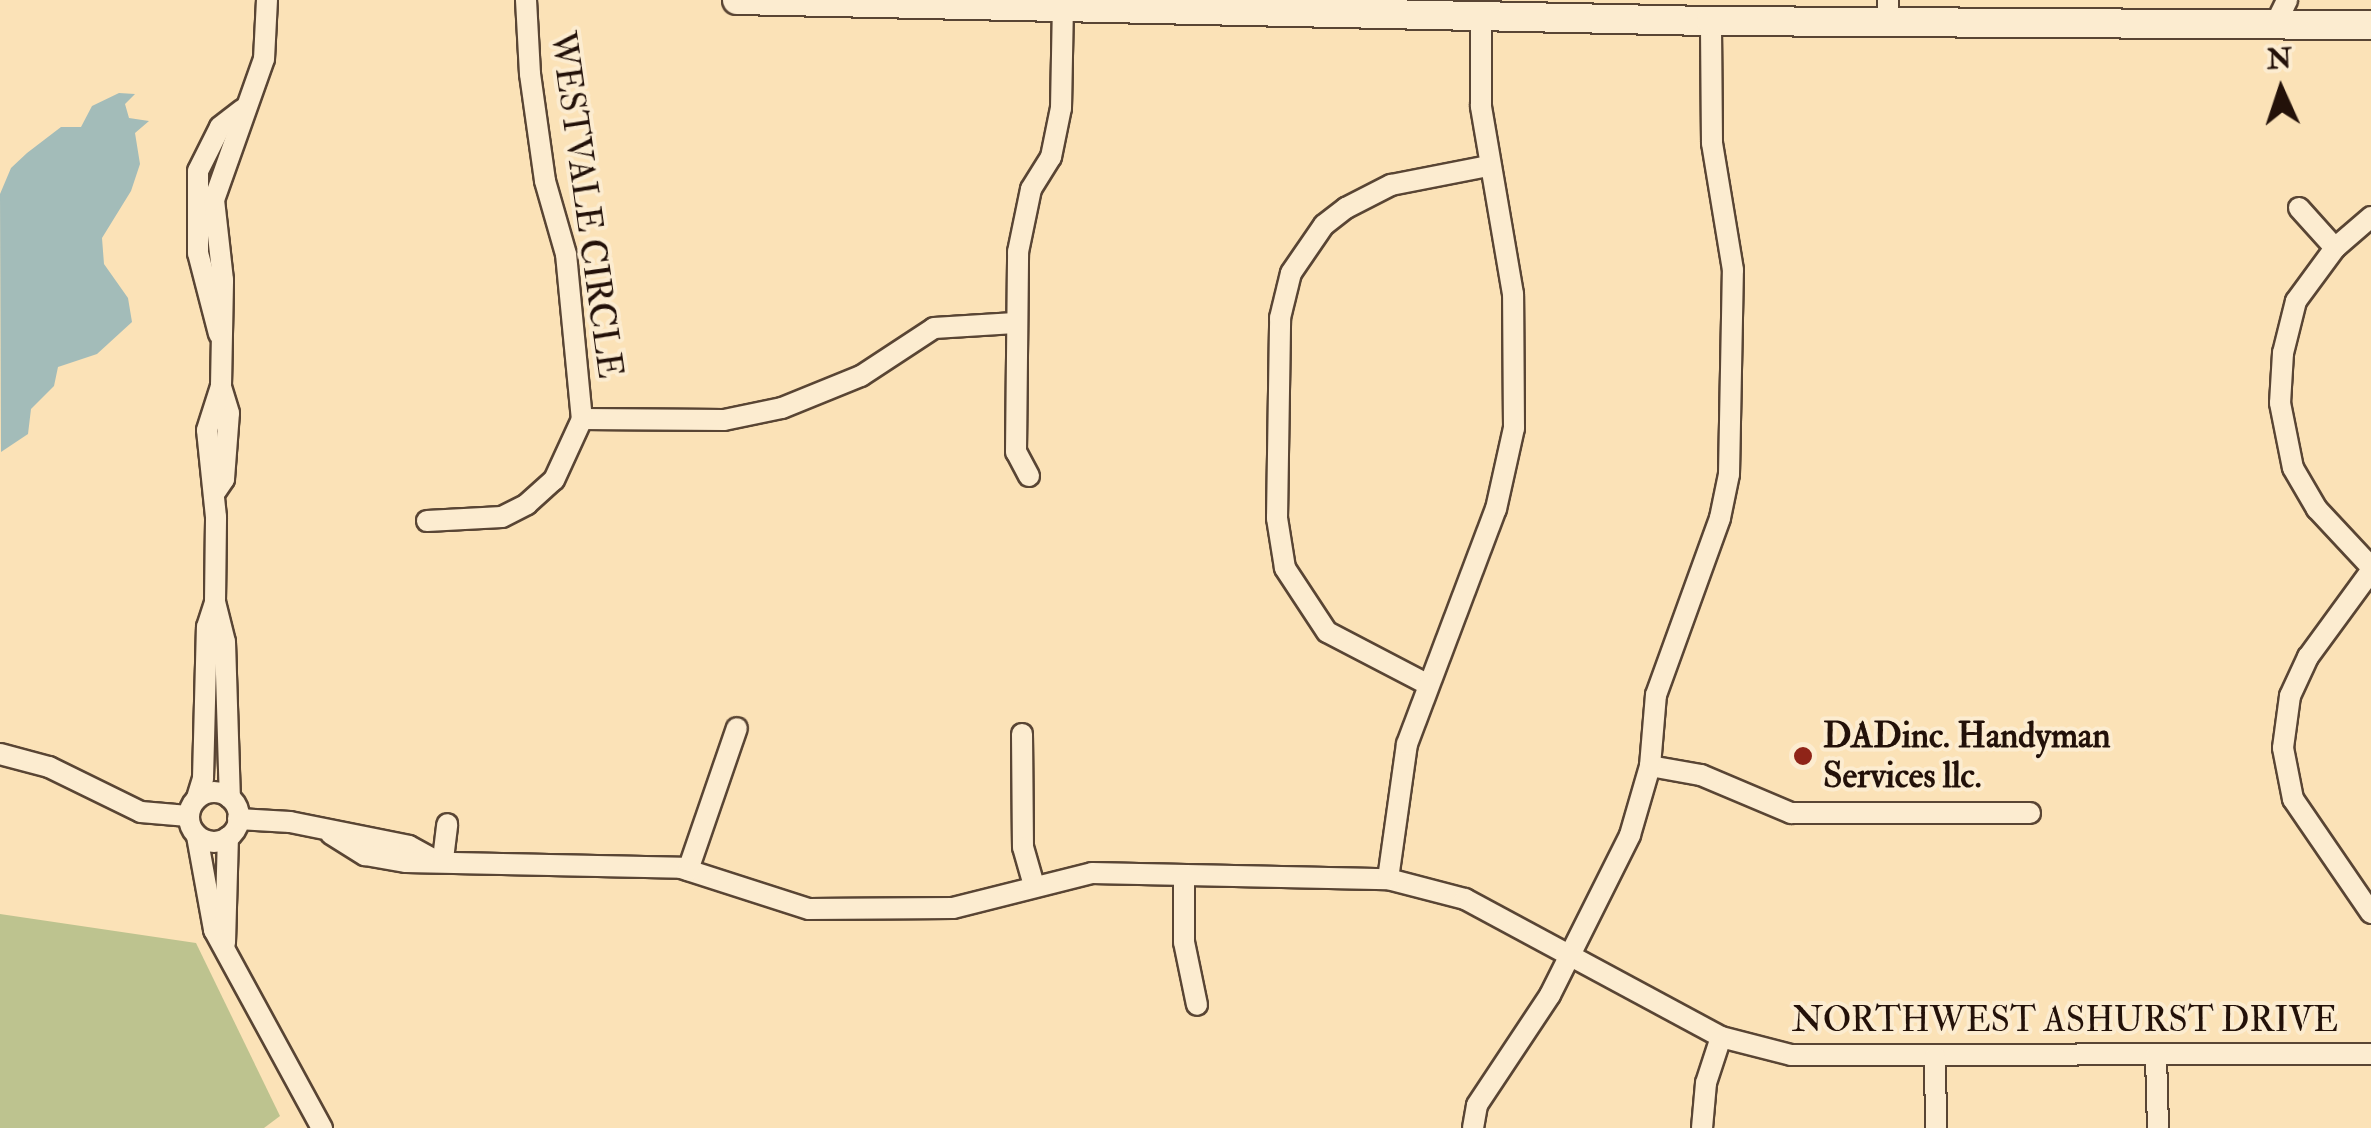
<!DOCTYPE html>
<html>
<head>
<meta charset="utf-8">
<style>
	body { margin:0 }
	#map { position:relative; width:2371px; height:1128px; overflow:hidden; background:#fbe2b7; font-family:"IM FELL Double Pica",serif }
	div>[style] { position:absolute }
	.green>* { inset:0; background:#bdc38f }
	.water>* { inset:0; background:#a3bcb9 }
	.roads { filter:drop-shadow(2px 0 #594534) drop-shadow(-2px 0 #594534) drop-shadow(0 2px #594534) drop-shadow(0 -2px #594534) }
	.minor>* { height:20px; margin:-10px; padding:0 10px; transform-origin:10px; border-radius:10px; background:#fcecd0 }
	.minor>.ring { margin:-10px; padding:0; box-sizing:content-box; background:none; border:20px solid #fcecd0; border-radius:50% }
	.secondary>* { height:28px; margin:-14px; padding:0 14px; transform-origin:14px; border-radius:14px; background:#fcecd0 }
	.dots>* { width:28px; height:28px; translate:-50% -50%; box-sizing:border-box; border:5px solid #fcecd0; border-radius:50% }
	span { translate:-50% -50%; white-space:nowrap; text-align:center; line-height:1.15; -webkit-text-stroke:8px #fcecd0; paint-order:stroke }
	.street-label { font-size:35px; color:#231109 }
	.poi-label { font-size:35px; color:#231109; font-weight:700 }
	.left { translate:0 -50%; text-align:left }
	.north { position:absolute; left:2231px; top:40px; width:100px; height:100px; -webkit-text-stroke:8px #fcecd0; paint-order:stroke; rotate:357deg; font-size:28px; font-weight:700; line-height:40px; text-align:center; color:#231109 }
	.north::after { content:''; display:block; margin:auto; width:35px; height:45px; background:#231109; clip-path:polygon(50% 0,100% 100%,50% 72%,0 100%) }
</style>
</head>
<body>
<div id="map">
	<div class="green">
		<div style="clip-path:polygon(0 914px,196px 943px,280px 1116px,264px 1128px,0 1128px)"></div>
	</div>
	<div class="water">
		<div style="clip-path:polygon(119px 93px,135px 94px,125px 104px,129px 118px,149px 121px,135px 133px,140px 164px,131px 191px,102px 238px,104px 264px,128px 298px,132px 322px,97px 354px,58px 367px,54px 386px,31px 409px,28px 434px,1px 452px,0 194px,11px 168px,27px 153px,61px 127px,81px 127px,92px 106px)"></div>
	</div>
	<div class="roads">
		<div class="minor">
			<div style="left:526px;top:0;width:74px;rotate:86.9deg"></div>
			<div style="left:530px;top:74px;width:108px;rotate:82deg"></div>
			<div style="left:545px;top:181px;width:76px;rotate:74deg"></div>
			<div style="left:566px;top:254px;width:166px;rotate:84.5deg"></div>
			<div style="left:1888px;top:22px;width:22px;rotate:-90deg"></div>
			<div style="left:2275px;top:25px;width:28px;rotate:-64deg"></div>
			<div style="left:2299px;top:208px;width:54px;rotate:48deg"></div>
			<div style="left:2371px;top:217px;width:48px;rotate:139.3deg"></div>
			<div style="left:2335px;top:248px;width:66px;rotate:126.3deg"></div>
			<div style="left:2296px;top:301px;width:54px;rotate:104deg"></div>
			<div style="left:2283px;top:353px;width:50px;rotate:93.4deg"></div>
			<div style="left:2280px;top:403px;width:66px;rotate:78.7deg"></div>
			<div style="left:2293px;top:468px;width:48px;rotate:59.7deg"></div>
			<div style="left:2317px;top:509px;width:79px;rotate:47deg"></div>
			<div style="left:219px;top:334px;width:84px;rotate:-104.5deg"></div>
			<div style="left:198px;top:253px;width:82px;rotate:-90deg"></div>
			<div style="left:198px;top:171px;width:49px;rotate:-63.4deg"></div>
			<div style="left:220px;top:127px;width:28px;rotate:-38deg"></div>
			<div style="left:582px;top:419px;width:142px;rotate:0.4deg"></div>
			<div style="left:724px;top:420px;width:59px;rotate:-11.7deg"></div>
			<div style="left:782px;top:408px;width:85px;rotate:-22.1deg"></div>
			<div style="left:861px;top:376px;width:87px;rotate:-33.3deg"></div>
			<div style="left:934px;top:328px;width:81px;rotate:-3.5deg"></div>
			<div style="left:1029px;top:476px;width:27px;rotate:-118deg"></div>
			<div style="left:1016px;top:452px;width:200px;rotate:-89.4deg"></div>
			<div style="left:1018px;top:252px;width:64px;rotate:-78.3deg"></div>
			<div style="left:1031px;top:189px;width:38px;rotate:-58deg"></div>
			<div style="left:1051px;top:157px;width:50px;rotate:-78.5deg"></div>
			<div style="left:1061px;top:108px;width:100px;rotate:-88.9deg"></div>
			<div style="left:214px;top:494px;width:18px;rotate:-56deg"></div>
			<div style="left:224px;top:479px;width:66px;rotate:-85.7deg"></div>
			<div style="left:229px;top:413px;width:28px;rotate:-107deg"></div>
			<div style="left:221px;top:386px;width:106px;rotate:-88.9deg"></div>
			<div style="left:223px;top:280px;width:81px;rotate:-96.4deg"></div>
			<div style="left:214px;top:200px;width:150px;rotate:-70.5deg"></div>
			<div style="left:264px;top:59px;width:59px;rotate:-87.1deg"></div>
			<div style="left:427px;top:521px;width:75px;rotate:-3.1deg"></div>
			<div style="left:502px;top:517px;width:28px;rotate:-27deg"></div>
			<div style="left:527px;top:504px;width:36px;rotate:-42deg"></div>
			<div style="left:554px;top:480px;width:67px;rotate:-65.3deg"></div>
			<div style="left:2371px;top:571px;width:107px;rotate:126.2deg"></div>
			<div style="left:2308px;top:657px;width:43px;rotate:114.8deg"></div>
			<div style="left:2290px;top:696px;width:52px;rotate:97.7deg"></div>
			<div style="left:2283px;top:748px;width:52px;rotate:78.9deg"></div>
			<div style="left:2293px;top:799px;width:138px;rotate:55.6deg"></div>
			<div style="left:215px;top:602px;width:41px;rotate:76deg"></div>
			<div style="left:225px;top:642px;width:156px;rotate:88.2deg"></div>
			<div style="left:1425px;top:683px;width:110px;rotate:-152.5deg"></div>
			<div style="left:1327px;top:632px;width:77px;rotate:-123.3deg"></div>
			<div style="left:1285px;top:568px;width:51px;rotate:-99.1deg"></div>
			<div style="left:1277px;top:518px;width:200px;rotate:-89.1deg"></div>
			<div style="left:1280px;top:318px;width:46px;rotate:-76.3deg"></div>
			<div style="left:1291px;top:273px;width:58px;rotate:-55.5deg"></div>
			<div style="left:1324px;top:225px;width:28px;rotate:-38deg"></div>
			<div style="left:1346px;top:208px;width:51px;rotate:-27.1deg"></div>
			<div style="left:1391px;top:185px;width:99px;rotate:-11.1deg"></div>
			<div style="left:1022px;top:734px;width:113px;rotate:89.5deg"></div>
			<div style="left:1023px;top:847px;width:40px;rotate:74deg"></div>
			<div style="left:0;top:754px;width:51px;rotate:14.9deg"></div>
			<div style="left:49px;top:767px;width:102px;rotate:26.1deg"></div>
			<div style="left:141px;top:812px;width:47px;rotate:4.9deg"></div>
			<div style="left:1650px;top:766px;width:52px;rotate:10deg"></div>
			<div style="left:1701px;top:775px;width:98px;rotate:22.9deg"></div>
			<div style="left:1791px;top:813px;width:239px"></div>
			<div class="ring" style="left:189px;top:792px;width:30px;height:30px"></div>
			<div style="left:197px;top:798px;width:21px;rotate:-73deg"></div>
			<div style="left:203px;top:778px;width:151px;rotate:-88.5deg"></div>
			<div style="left:207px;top:627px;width:26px;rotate:-72deg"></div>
			<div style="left:215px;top:602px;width:85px;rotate:-89.3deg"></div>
			<div style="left:216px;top:517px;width:87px;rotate:-95.9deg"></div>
			<div style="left:207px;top:430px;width:46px;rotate:-72.3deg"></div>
			<div style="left:238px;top:819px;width:52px;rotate:3.3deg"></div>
			<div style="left:290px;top:822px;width:121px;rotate:11.4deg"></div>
			<div style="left:409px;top:846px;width:25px;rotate:29deg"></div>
			<div style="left:331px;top:834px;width:40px;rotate:32deg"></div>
			<div style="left:365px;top:855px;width:42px;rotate:9.7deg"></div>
			<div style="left:406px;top:862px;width:275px;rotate:1.2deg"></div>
			<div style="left:681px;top:868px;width:134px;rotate:17.8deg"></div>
			<div style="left:809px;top:909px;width:144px;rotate:-0.4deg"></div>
			<div style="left:953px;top:908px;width:143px;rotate:-14.1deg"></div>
			<div style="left:1092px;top:873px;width:296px;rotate:1.2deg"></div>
			<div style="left:1388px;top:879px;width:80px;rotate:14.6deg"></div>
			<div style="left:1465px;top:899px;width:291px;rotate:28.3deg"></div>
			<div style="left:1721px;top:1037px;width:72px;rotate:14.4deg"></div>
			<div style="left:1791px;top:1055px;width:580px;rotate:-0.1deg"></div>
			<div style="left:197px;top:836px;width:96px;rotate:79.7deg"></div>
			<div style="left:214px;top:930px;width:226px;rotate:61.4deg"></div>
			<div style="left:443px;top:859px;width:35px;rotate:-83deg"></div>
			<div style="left:688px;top:870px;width:150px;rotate:-71deg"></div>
			<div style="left:1184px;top:875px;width:67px;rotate:90deg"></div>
			<div style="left:1184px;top:942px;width:64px;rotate:78.3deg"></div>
			<div style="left:1388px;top:879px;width:136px;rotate:-82deg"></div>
			<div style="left:1407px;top:744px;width:251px;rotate:-69.3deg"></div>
			<div style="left:1496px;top:509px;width:83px;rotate:-77.5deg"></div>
			<div style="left:1514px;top:428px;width:134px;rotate:-90.4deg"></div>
			<div style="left:1513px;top:294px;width:191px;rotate:-99.7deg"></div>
			<div style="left:1481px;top:106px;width:91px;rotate:-90deg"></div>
			<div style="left:225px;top:943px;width:106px;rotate:-88.4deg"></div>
			<div style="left:2156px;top:1056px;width:72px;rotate:88.4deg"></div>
			<div style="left:1935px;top:1057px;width:71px;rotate:89.2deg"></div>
			<div style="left:1473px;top:1128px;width:23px;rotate:-80deg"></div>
			<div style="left:1477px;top:1105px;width:132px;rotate:-56.4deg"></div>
			<div style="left:1550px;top:995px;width:179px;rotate:-63.4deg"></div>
			<div style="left:1630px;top:835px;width:72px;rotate:-73.8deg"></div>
			<div style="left:1650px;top:766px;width:71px;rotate:-85.2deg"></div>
			<div style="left:1656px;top:695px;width:188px;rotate:-70.1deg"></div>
			<div style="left:1720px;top:518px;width:45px;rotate:-78.4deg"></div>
			<div style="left:1729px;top:474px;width:204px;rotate:-88.9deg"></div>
			<div style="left:1733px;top:270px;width:129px;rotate:-99.4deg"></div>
			<div style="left:1712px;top:143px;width:122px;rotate:-90.5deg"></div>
			<div style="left:1702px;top:1128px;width:45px;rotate:-84.9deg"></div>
			<div style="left:1706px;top:1083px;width:48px;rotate:-71.9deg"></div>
		</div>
		<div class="secondary">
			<div style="left:737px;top:0;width:974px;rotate:1.24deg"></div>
			<div style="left:1711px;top:21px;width:660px;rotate:0.35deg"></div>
		</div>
	</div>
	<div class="dots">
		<div style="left:1803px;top:756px;background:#8f2418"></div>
	</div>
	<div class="street-label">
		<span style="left:586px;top:205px;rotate:82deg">WESTVALE CIRCLE</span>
		<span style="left:2065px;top:1020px">NORTHWEST ASHURST DRIVE</span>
	</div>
	<div class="poi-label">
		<span class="left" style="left:1823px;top:756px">DADinc. Handyman<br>Services llc.</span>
	</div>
	<div class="north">N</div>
</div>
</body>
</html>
